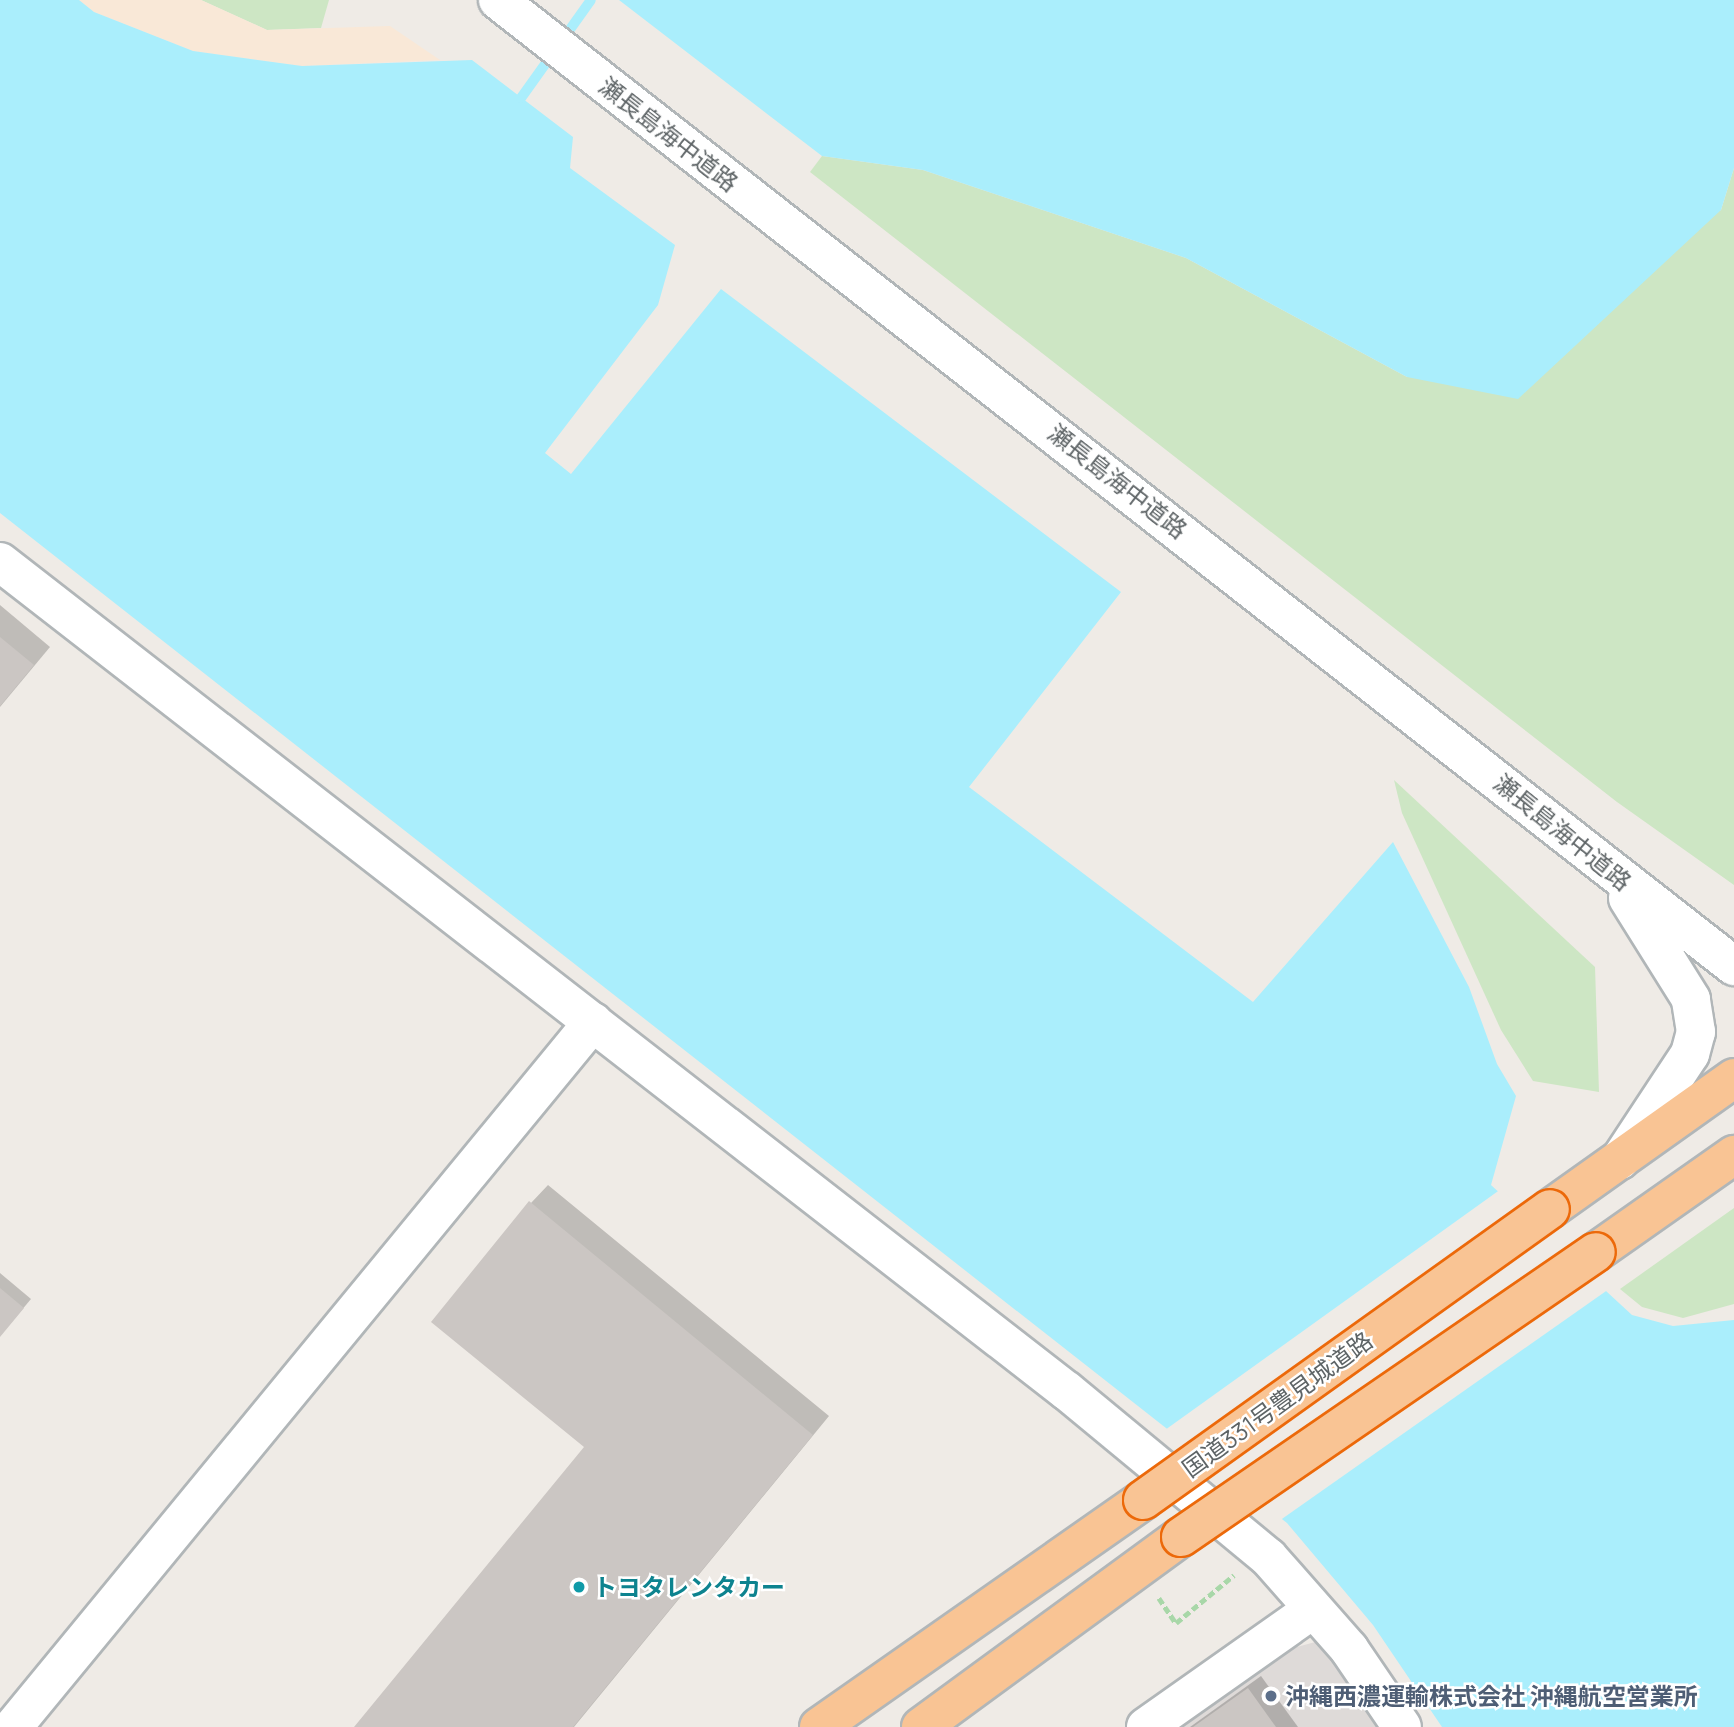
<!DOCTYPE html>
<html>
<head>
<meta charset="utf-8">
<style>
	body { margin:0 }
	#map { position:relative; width:1734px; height:1727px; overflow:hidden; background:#efebe6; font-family:Manrope,"Noto Sans JP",sans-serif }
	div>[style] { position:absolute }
	.industrial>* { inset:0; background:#dedad8 }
	.green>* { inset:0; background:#cde6c4 }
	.sand>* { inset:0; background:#f9e8d7 }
	.water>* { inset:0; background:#aaeefc }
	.pier>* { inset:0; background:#efebe6 }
	.shadow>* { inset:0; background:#0003 }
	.stream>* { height:10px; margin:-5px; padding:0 5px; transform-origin:5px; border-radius:5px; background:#aaeefc }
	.building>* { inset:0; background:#cbc6c3 }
	.path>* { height:4.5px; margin-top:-2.25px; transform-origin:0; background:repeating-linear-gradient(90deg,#a8d7a8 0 7px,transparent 0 10.5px) }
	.roads { filter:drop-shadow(2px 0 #b1b6b8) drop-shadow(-2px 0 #b1b6b8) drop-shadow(0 2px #b1b6b8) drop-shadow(0 -2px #b1b6b8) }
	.minor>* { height:38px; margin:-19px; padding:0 19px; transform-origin:19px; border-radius:19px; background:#fff }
	.highway>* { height:38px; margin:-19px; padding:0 19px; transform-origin:19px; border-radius:19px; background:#f9c494 }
	.bridges { filter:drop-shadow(2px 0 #ec690a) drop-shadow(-2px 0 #ec690a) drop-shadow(0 2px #ec690a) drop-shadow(0 -2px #ec690a) }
	.highway-bridge>* { height:38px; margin:-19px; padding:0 19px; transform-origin:19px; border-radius:19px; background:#f9c494 }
	.dots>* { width:19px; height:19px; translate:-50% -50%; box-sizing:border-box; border:4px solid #fff; border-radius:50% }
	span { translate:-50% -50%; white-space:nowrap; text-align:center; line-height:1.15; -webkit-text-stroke:5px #fff; paint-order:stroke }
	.street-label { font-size:24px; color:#5e6466 }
	.culture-label { font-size:24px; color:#0d838f; font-weight:700 }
	.left { translate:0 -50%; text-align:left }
	.service-label { font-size:24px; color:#4e5e75; font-weight:700 }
</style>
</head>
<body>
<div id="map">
	<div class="industrial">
		<div style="clip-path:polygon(1319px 1641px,1380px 1727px,1138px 1727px,1231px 1665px)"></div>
	</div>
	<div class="green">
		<div style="clip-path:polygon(201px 0,329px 0,321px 28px,267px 30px)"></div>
		<div style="clip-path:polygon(822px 156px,923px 170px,1186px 258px,1407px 377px,1721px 210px,1734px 168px,1734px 885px,1617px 802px,810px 172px)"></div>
		<div style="clip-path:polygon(1394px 780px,1595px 967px,1599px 1092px,1533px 1081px,1501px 1030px,1402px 813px)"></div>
		<div style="clip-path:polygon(1734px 1208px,1734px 1304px,1683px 1318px,1642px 1307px,1620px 1289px)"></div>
	</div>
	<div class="sand">
		<div style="clip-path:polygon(79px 0,201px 0,267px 30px,390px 26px,440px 60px,302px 66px,193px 51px,94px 12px)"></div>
	</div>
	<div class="water">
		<div style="clip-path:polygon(0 0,79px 0,94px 12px,193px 51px,302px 66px,472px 60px,573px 137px,570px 168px,675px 245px,658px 305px,545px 453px,571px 474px,721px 289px,1121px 592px,969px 787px,1253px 1002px,1393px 842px,1469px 987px,1497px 1064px,1516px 1096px,1491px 1185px,1632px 1315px,1673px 1326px,1734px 1320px,1734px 1727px,1442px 1727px,1373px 1625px,1287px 1523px,0 513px)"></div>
		<div style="clip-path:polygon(619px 0,1734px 0,1734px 168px,1721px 210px,1518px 399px,1407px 377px,1186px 258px,923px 170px,822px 156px)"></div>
	</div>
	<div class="pier">
		<div style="clip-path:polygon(1501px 1189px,1609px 1289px,1279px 1521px,1165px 1430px)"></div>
	</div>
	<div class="shadow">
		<div style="clip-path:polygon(0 605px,50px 647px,0 707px)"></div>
		<div style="clip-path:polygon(548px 1185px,829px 1416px,574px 1727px,356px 1727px,586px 1447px,531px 1203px)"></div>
		<div style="clip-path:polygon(0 1273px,31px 1299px,0 1336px)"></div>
		<div style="clip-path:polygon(1261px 1676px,1298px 1727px,1190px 1727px)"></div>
	</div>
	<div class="stream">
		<div style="left:521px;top:98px;width:120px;rotate:-54.5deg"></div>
	</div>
	<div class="building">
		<div style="clip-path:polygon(0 637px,34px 665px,0 706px)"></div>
		<div style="clip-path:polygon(529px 1201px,813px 1435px,573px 1727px,354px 1727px,584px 1447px,431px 1322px)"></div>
		<div style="clip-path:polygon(0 1288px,24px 1308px,0 1337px)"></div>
		<div style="clip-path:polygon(1248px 1688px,1276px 1727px,1193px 1727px)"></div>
	</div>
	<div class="path">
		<div style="left:1159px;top:1598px;width:30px;rotate:56deg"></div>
		<div style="left:1176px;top:1623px;width:75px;rotate:-39.6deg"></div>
	</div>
	<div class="roads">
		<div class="minor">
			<div style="left:498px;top:0;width:1569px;rotate:38.01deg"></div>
			<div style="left:0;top:562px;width:1351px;rotate:37.85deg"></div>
			<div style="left:1067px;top:1391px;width:261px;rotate:39.6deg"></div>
			<div style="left:1268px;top:1557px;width:123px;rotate:48.6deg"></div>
			<div style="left:1349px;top:1649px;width:94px;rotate:55.8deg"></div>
			<div style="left:1620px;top:1160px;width:127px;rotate:-56.6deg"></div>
			<div style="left:1690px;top:1054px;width:23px;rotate:-75deg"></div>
			<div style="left:1696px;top:1032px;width:33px;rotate:-99deg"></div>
			<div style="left:1691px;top:999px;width:119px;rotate:-122deg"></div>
			<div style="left:13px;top:1727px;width:913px;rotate:-50.56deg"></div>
			<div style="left:1146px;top:1727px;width:204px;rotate:-35.2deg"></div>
		</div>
		<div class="highway">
			<div style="left:1550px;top:1209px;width:226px;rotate:-35.4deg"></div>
			<div style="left:1596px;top:1252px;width:169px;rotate:-35.1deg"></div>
			<div style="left:819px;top:1727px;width:396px;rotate:-35deg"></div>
			<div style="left:921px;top:1727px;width:322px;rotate:-36.2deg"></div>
		</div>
	</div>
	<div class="bridges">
		<div class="highway-bridge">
			<div style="left:1143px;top:1500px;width:500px;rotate:-35.56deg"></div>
			<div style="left:1181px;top:1537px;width:503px;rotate:-34.48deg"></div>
		</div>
	</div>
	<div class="dots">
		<div style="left:579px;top:1587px;background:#0f9aa8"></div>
		<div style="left:1271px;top:1696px;background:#5c6f8a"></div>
	</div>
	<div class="street-label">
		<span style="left:669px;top:134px;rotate:38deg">瀬長島海中道路</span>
		<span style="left:1118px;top:481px;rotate:38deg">瀬長島海中道路</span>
		<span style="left:1563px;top:832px;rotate:39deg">瀬長島海中道路</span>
		<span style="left:1277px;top:1404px;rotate:-36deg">国道331号豊見城道路</span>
	</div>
	<div class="culture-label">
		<span class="left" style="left:593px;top:1587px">トヨタレンタカー</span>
	</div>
	<div class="service-label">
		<span class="left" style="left:1285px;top:1696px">沖縄西濃運輸株式会社 沖縄航空営業所</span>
	</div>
</div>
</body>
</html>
